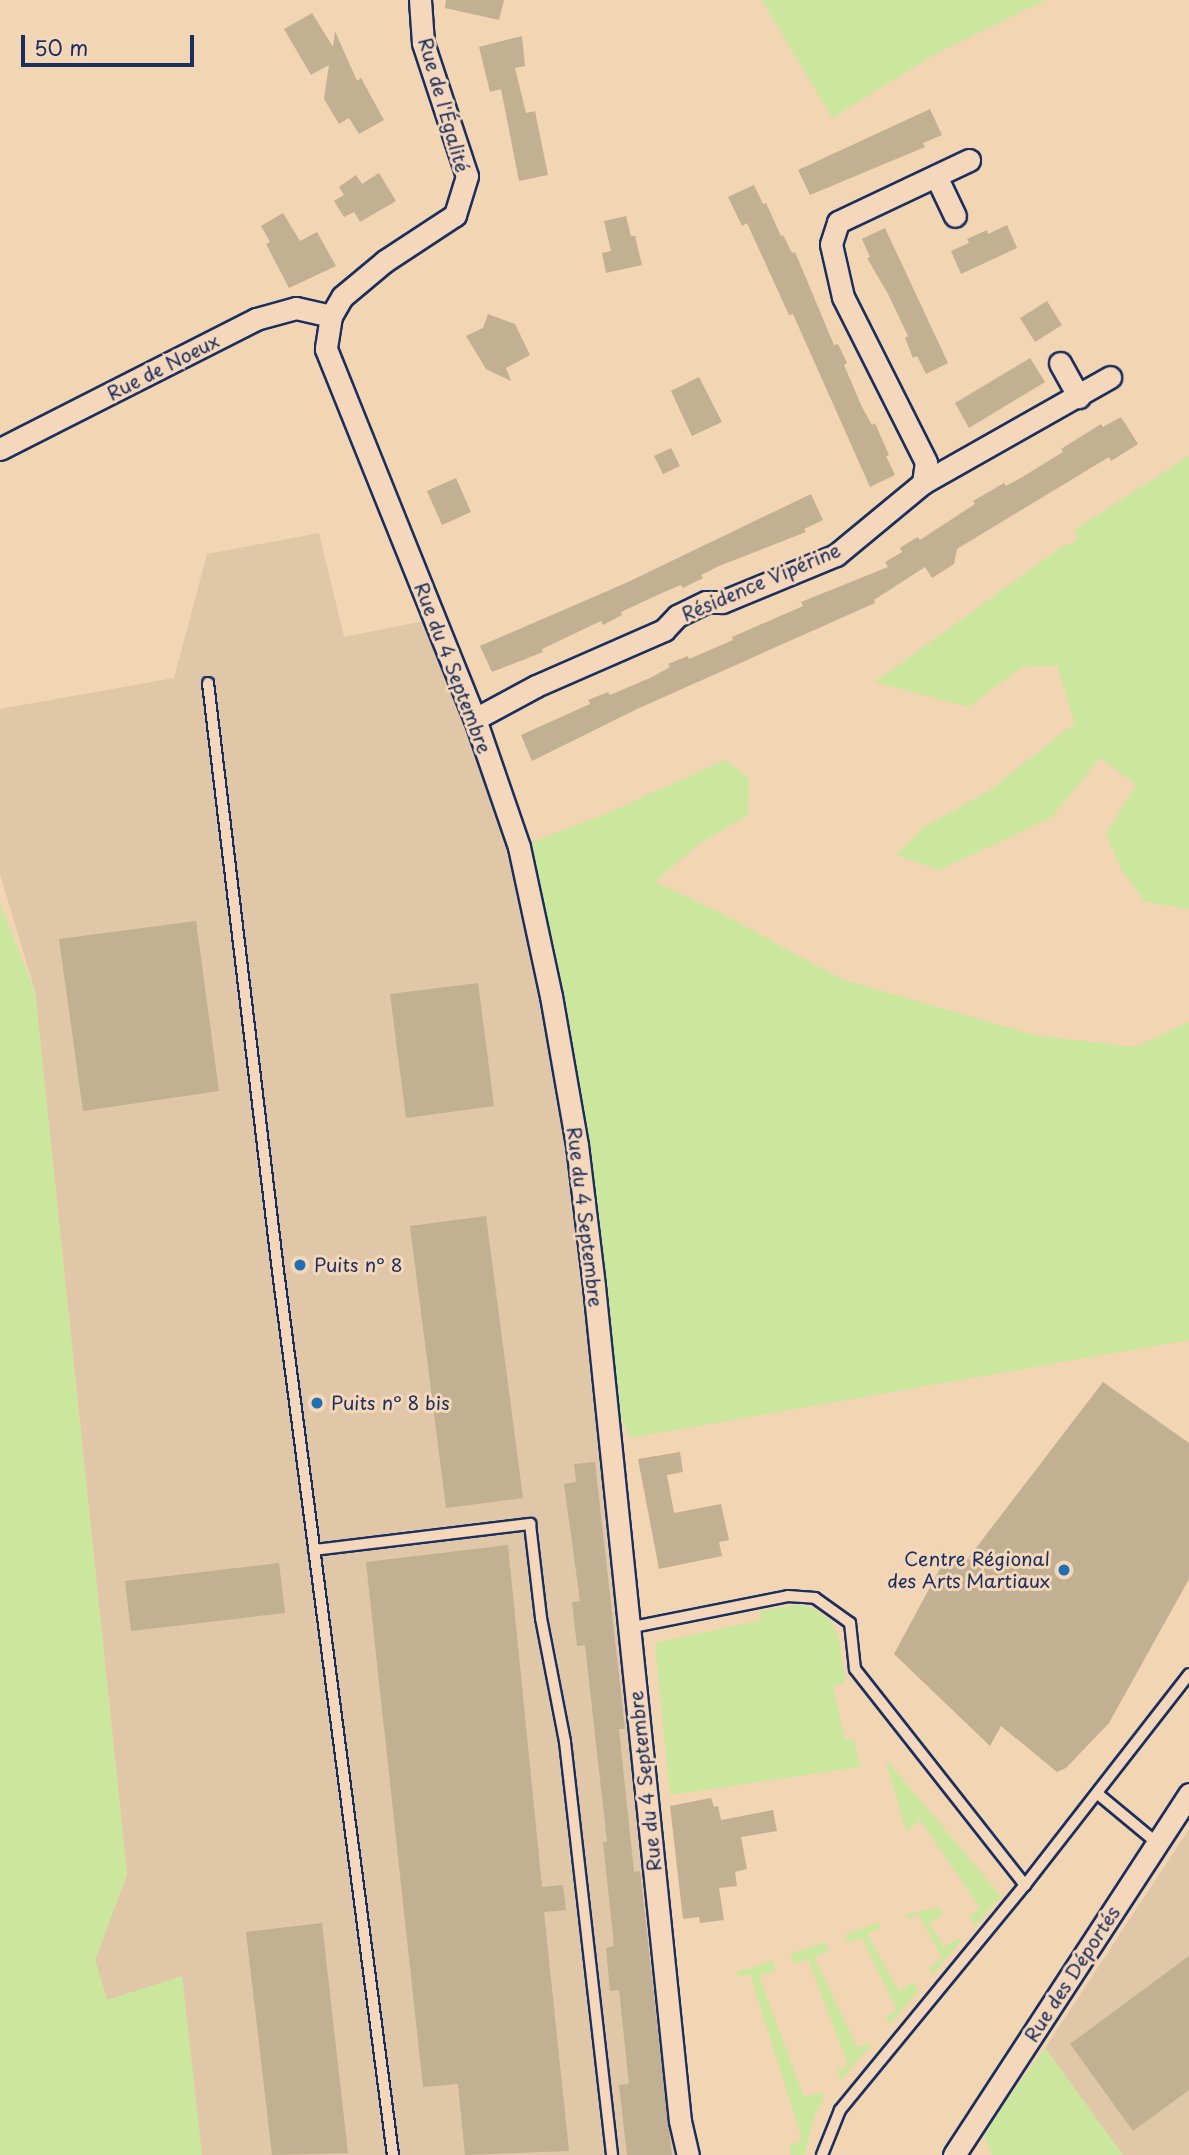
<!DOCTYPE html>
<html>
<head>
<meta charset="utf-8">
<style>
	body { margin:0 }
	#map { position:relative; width:1189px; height:2155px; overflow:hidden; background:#f2d5b3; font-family:"Playpen Sans",sans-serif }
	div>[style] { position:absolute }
	.built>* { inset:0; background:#dfc7a8 }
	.green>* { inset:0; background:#cbe79d }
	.building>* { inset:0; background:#c1b092 }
	.roads { filter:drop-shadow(2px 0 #1b2f5e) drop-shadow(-2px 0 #1b2f5e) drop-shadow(0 2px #1b2f5e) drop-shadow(0 -2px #1b2f5e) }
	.lane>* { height:10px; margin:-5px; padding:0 5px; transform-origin:5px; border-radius:5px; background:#f5d7bb }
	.street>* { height:21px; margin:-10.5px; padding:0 10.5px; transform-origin:10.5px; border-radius:10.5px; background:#f5d7bb }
	.dots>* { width:19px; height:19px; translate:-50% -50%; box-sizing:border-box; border:4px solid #f5d7bb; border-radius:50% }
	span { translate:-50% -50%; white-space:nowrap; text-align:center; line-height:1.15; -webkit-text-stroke:6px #f5d7bb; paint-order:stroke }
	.street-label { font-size:19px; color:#1b2f5e }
	.poi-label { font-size:19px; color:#1b2f5e }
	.left { translate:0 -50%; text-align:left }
	.right { translate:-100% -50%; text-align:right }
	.scale { position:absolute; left:21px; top:35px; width:173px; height:32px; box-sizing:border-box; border:4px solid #1b2f5e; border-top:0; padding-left:9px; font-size:21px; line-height:24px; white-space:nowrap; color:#1b2f5e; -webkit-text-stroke:5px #f5d7bb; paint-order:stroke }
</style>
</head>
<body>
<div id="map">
	<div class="built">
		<div style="clip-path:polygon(319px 533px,344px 637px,434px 619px,475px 719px,551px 996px,688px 2155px,202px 2155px,182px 1977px,107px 2000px,95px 1960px,127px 1874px,35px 991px,0 874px,0 709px,174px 678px,207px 554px)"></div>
		<div style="clip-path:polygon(1189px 1829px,1189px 2155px,1123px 2155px,1045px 2048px)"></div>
	</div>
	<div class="green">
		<div style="clip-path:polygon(762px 0,1046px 0,937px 53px,832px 118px)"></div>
		<div style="clip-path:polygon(1189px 456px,1189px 909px,1145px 902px,1121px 869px,1106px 834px,1136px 785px,1100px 758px,1052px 817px,940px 870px,896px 855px,924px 827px,987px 792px,1075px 723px,1057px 666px,1022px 667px,969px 707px,875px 682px,1060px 548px,1078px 540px,1074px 530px)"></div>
		<div style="clip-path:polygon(725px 760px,749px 778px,748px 815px,699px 844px,655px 882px,717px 911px,841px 979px,1034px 1035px,1135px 1047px,1189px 1022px,1189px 1340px,630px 1438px,611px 1393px,519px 847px,601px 816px)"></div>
		<div style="clip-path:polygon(0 903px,35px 991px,127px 1875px,95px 1960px,107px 2000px,182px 1976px,202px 2155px,0 2155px)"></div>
		<div style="clip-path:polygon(799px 1604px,815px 1609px,830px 1620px,839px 1638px,845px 1683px,833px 1686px,845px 1740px,854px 1739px,860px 1767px,670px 1795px,655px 1643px,761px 1620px,760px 1611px)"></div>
		<div style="clip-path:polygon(885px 1758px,1001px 1896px,975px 1926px,969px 1916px,980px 1908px,920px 1820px,906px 1831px)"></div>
		<div style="clip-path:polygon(938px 1907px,943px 1914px,929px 1923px,944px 1947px,959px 1938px,961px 1941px,933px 1974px,929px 1969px,942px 1958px,919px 1915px,907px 1919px,905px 1915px)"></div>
		<div style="clip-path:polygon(879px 1922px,881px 1928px,867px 1934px,899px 1991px,913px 1982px,919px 1990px,890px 2025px,886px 2017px,897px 2010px,862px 1938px,848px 1943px,845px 1935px)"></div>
		<div style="clip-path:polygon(825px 1942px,829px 1951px,814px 1957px,857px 2047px,873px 2043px,841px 2080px,837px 2070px,848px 2065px,808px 1959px,794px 1964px,790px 1954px)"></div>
		<div style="clip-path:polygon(773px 1960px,776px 1970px,759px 1976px,804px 2097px,823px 2092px,824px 2099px,816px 2112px,804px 2155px,791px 2155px,789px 2146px,802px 2140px,750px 1974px,738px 1977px,736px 1972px)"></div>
		<div style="clip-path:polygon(1045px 2048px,1123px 2155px,992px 2155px,983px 2133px)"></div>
	</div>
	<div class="building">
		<div style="clip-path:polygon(446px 0,504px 0,499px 20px,445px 8px)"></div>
		<div style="clip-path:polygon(312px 13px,333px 47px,335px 31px,357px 81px,361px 78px,384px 120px,359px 134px,349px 118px,339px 124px,324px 99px,329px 65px,311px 75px,284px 29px)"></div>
		<div style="clip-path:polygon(522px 36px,525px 66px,515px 68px,526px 113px,535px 111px,548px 175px,519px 181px,501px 89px,490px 92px,479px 47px)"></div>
		<div style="clip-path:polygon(930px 109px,942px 135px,923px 143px,925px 147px,810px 195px,798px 170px)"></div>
		<div style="clip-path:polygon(379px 173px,396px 201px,360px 222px,354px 212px,344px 217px,334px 201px,344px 195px,339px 187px,356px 175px,362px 184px)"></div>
		<div style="clip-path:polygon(754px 185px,763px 204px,766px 203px,781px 236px,783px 235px,792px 253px,795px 252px,834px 345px,838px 344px,847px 363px,844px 365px,862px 407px,872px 425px,875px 423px,889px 455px,886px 456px,895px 475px,870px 487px,793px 314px,789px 315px,747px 223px,742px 226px,728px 197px)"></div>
		<div style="clip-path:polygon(283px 213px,300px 241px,317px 232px,336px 266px,289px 288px,266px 244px,270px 242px,261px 226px)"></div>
		<div style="clip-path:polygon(626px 216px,631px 236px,635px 236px,642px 265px,606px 273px,602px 253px,611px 251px,604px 221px)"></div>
		<div style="clip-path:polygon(1007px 225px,1017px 248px,961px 274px,951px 251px,969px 243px,967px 239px,976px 235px,987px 230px,988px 234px)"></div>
		<div style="clip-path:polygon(885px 228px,948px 363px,926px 374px,917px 356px,913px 358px,905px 338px,908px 336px,888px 294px,867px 258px,870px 257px,862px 239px)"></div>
		<div style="clip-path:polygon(1047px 301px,1062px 325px,1035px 342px,1020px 318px)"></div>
		<div style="clip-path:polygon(488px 314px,515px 324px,530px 355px,506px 368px,511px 381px,486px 369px,466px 336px,483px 328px)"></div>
		<div style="clip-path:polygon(1030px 358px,1045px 382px,969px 428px,955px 403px)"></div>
		<div style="clip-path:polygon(699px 377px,722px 422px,692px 436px,671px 391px)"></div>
		<div style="clip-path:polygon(1121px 417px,1138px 444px,1111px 461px,1109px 457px,957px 549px,954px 564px,932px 578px,925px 567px,874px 600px,875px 603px,637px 709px,532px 761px,521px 735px,590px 704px,588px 700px,608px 692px,610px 695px,652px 677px,670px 667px,668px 664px,688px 656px,689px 659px,733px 640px,732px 637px,803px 606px,801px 602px,888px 567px,885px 562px,902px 552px,900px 548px,909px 542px,918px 537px,920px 540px,975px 504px,973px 501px,1004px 483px,1006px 486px,1024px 476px,1063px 452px,1061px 449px,1101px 424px,1103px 427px)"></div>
		<div style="clip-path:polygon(671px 448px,680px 466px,663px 474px,654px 456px)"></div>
		<div style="clip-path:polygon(456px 478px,471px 512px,442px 525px,427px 491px)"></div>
		<div style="clip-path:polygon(811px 494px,823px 520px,804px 529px,806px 532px,719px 566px,701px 575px,703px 578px,683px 588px,681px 585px,664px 592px,621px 612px,622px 615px,603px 625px,601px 621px,542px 649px,543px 652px,492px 672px,480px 646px,628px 582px)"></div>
		<div style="clip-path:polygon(196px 921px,219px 1091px,83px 1111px,59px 939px)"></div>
		<div style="clip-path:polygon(478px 983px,494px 1106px,406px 1118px,390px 994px)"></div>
		<div style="clip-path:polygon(486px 1216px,523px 1498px,446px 1508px,410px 1226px)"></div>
		<div style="clip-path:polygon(1103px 1382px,1189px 1443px,1189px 1579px,1109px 1723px,1066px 1768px,1057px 1772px,1001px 1726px,990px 1746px,894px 1654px,949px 1552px,966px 1561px)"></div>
		<div style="clip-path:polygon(680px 1452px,683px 1472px,667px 1475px,674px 1513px,721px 1504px,729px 1540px,719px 1542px,722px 1556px,659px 1569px,638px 1459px)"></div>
		<div style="clip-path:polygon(595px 1462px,625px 1729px,619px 1729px,634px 1872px,640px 1871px,672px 2155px,627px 2155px,619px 2085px,629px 2084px,619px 1990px,610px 1991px,606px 1948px,614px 1946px,603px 1842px,607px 1842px,585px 1645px,577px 1646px,572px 1602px,580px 1601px,564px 1484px,576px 1482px,574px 1464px)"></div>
		<div style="clip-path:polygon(508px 1545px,542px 1887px,563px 1885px,566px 1910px,544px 1912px,569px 2151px,465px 2155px,458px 2084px,423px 2087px,366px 1562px)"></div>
		<div style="clip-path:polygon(279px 1563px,285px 1613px,131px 1631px,125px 1581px)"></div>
		<div style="clip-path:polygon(711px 1798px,714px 1807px,718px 1806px,721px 1820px,773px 1810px,777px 1831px,741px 1837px,747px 1869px,735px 1872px,737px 1886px,719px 1888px,724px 1920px,700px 1923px,699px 1917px,683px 1919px,670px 1806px)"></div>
		<div style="clip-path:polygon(322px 1923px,348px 2153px,272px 2155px,246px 1932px)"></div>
		<div style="clip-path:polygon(1189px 1956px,1189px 2090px,1133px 2131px,1070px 2044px)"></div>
	</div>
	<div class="roads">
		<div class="lane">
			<div style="left:208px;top:683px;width:592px;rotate:83.21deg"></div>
			<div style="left:278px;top:1271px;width:891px;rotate:82.59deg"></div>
			<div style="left:314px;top:1550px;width:218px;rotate:-6.9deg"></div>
			<div style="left:530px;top:1524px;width:95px;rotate:83.3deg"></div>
			<div style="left:541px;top:1618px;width:126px;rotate:79deg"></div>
			<div style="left:565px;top:1742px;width:416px;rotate:83.5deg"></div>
			<div style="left:628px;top:1628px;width:163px;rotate:-11.3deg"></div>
			<div style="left:788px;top:1596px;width:27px;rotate:4deg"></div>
			<div style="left:815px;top:1598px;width:43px;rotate:35.5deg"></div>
			<div style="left:850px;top:1623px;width:46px;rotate:83.8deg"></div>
			<div style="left:855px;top:1669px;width:275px;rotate:51.8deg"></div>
			<div style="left:1098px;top:1794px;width:77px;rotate:39.7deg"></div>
			<div style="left:822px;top:2155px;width:48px;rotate:-68.2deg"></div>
			<div style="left:840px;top:2110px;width:291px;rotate:-50.6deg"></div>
			<div style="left:1025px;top:1885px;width:267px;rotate:-52.1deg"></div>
		</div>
		<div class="street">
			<div style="left:420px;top:0;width:43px;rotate:86deg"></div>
			<div style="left:423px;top:43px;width:140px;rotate:71.7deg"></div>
			<div style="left:467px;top:176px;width:41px;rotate:107.1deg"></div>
			<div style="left:455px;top:215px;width:84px;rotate:146.7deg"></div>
			<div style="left:385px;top:261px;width:56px;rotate:140.1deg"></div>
			<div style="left:342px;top:297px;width:22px;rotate:120deg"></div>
			<div style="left:331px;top:316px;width:33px;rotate:99deg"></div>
			<div style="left:326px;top:349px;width:399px;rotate:68.1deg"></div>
			<div style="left:475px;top:719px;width:135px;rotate:71deg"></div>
			<div style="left:519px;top:847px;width:152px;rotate:77.9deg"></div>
			<div style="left:551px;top:996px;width:151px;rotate:80.1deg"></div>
			<div style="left:577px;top:1145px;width:142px;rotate:83.1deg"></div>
			<div style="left:594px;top:1286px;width:839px;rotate:84.12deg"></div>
			<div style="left:680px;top:2121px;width:35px;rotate:77deg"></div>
			<div style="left:936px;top:176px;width:44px;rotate:64.6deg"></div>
			<div style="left:1060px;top:363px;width:39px;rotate:61deg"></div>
			<div style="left:0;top:449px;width:287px;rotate:-26.9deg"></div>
			<div style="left:256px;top:319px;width:41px;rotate:-15.4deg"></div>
			<div style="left:296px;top:308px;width:36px;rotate:13deg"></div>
			<div style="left:923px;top:483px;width:21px;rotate:-82deg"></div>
			<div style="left:926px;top:462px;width:185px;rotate:-116.7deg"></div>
			<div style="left:843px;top:297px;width:54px;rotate:-102.8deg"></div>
			<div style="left:831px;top:244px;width:23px;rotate:-72deg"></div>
			<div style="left:838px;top:222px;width:145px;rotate:-25.3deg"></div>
			<div style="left:475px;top:719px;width:69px;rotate:-28.4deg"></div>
			<div style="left:536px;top:686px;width:140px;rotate:-23.6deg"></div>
			<div style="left:664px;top:630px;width:19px;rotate:-47deg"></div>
			<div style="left:677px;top:616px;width:32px;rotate:-26deg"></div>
			<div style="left:706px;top:602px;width:16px"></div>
			<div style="left:722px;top:602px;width:123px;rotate:-22.4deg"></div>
			<div style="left:836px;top:555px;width:113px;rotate:-39.6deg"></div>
			<div style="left:923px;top:483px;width:215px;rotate:-29.5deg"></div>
			<div style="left:954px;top:2155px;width:431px;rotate:-56.9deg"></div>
		</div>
	</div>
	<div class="dots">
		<div style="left:300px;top:1265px;background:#1f6fb2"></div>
		<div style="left:317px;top:1403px;background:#1f6fb2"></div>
		<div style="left:1064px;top:1570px;background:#1f6fb2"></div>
	</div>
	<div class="street-label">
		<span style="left:444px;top:105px;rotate:74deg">Rue de l'Égalité</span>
		<span style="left:163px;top:367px;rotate:-27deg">Rue de Noeux</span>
		<span style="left:761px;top:582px;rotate:-23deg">Résidence Vipérine</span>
		<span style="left:453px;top:668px;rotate:69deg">Rue du 4 Septembre</span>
		<span style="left:585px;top:1217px;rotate:83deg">Rue du 4 Septembre</span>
		<span style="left:645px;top:1781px;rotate:-96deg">Rue du 4 Septembre</span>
		<span style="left:1072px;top:1974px;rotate:-57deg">Rue des Déportés</span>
	</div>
	<div class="poi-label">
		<span class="left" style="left:314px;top:1265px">Puits n° 8</span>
		<span class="left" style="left:331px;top:1403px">Puits n° 8 bis</span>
		<span class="right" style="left:1050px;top:1570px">Centre Régional<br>des Arts Martiaux</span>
	</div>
	<div class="scale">50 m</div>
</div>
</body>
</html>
